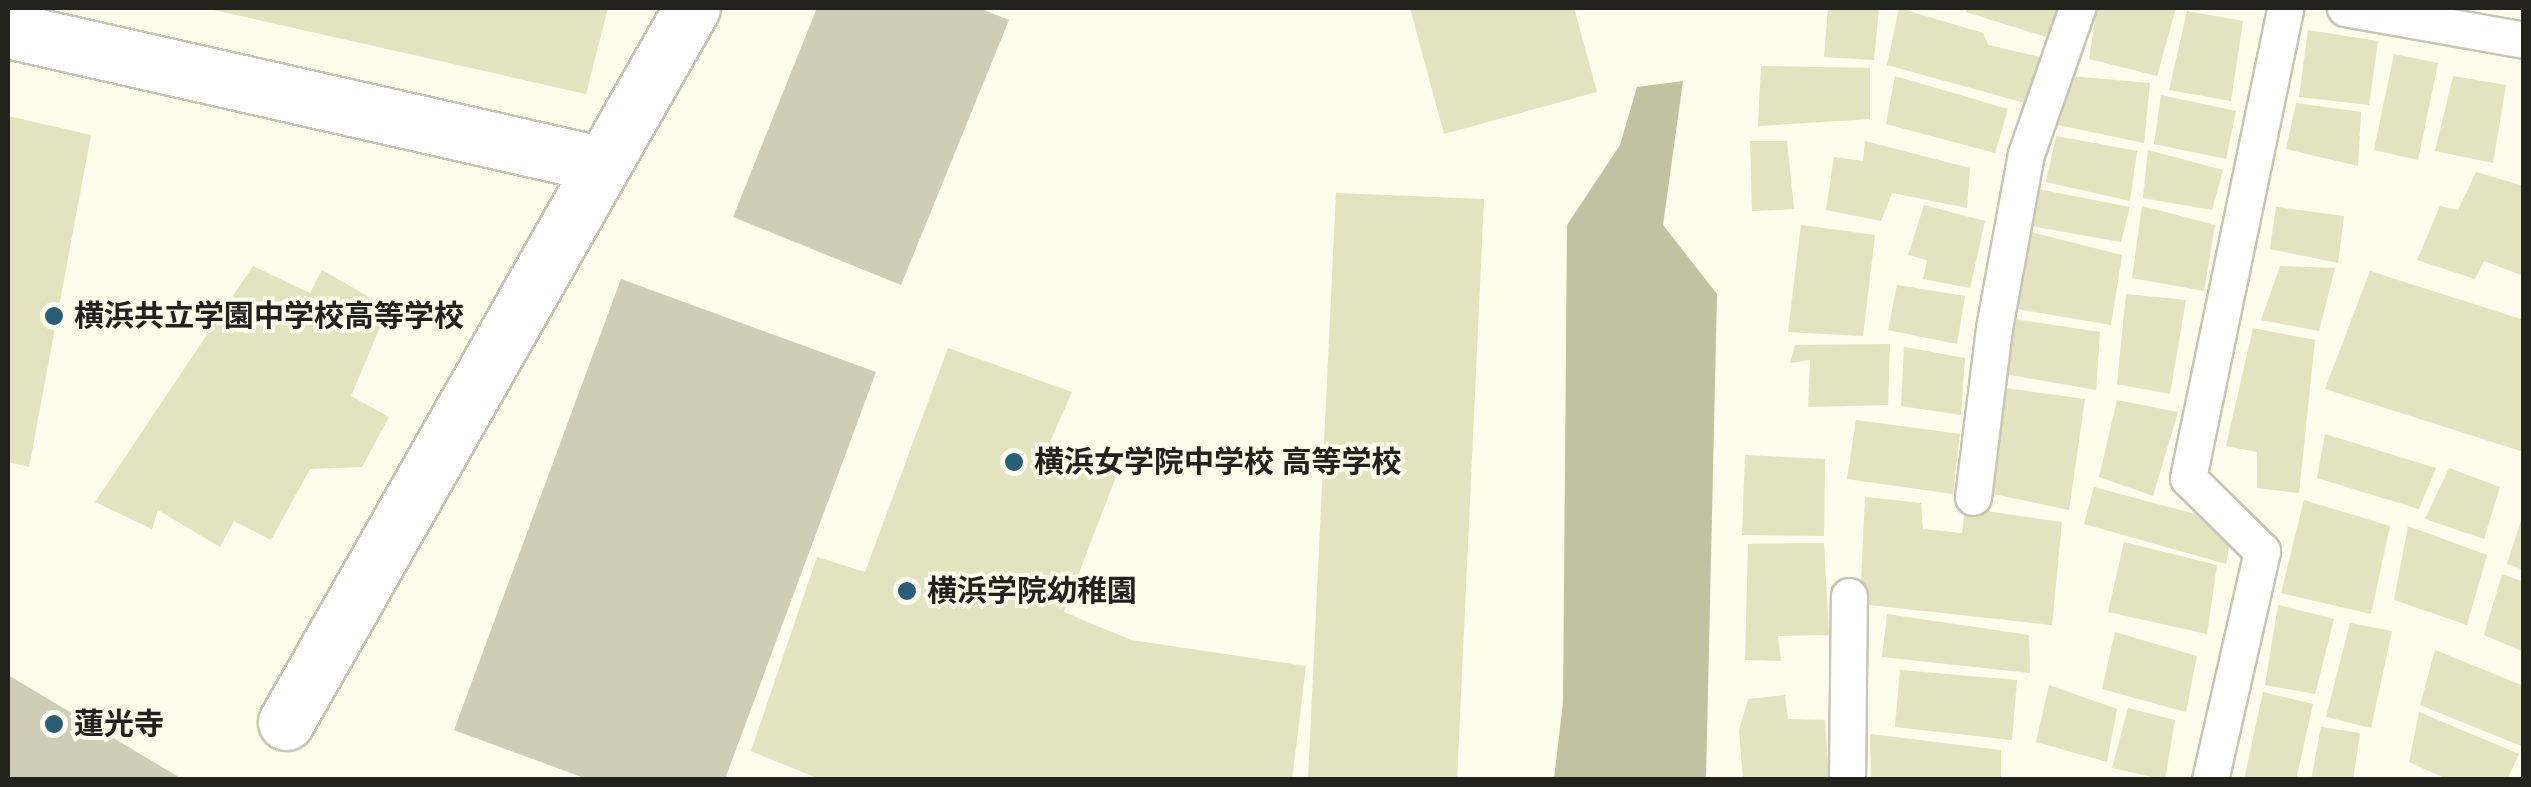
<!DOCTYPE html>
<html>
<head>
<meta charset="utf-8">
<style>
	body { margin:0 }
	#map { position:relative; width:2531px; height:787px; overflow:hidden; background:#fcfdea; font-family:Karla,"Noto Sans JP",sans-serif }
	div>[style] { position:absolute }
	.green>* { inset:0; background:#cdceb5 }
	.forest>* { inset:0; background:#c1c3a0 }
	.building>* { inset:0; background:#e2e3bf }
	.roads { filter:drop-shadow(2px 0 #c5c6b4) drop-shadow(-2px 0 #c5c6b4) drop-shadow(0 2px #c5c6b4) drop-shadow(0 -2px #c5c6b4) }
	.service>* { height:35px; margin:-17.5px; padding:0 17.5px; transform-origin:17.5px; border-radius:17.5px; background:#fff }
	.minor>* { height:55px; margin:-27.5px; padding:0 27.5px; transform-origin:27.5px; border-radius:27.5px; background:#fff }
	.dots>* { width:28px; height:28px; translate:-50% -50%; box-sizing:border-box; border:5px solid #fcfdea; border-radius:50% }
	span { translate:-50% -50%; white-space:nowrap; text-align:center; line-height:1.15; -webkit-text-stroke:8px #fcfdea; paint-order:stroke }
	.poi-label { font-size:30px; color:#22221c; font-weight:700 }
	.left { translate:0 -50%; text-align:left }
	.frame { position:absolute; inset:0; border:10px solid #22221c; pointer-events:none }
</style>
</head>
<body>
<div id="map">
	<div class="green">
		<div style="clip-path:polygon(817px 8px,979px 8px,1009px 20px,901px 285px,733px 217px)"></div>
		<div style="clip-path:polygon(621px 279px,876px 372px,725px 779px,587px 779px,454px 730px)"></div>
		<div style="clip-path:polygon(8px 675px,182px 779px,8px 779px)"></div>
	</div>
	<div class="forest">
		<div style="clip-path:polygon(1683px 81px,1663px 225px,1717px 294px,1706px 779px,1554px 779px,1563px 702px,1567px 225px,1620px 145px,1637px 87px)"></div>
	</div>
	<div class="building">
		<div style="clip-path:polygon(205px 8px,608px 8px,586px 94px)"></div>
		<div style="clip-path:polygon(1410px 8px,1574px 8px,1597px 92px,1444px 134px)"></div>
		<div style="clip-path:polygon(1828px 8px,1879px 8px,1874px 60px,1824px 57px)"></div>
		<div style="clip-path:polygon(1899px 8px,1983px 33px,1988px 45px,2041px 57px,2025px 103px,1887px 65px)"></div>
		<div style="clip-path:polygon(1967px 8px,2065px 8px,2056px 40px,1966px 12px)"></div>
		<div style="clip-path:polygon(2097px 8px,2176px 8px,2157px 76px,2089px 59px)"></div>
		<div style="clip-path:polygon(2187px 11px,2243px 21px,2231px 101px,2169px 90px)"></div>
		<div style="clip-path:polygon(2308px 30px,2378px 41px,2369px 105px,2299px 97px)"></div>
		<div style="clip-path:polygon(2394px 54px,2438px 63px,2418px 160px,2374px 150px)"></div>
		<div style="clip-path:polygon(1761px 66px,1870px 68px,1870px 119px,1758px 126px)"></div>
		<div style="clip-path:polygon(1895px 76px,2008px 109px,1995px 153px,1886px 124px)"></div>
		<div style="clip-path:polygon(2069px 76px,2150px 83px,2144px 143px,2058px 125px)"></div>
		<div style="clip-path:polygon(2453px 76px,2506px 85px,2493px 163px,2435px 151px)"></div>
		<div style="clip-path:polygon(2161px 95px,2236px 111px,2226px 159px,2154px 144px)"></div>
		<div style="clip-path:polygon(2296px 103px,2361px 112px,2358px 166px,2286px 149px)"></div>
		<div style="clip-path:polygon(8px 116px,91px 135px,29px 467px,8px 462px)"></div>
		<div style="clip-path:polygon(2056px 136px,2137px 151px,2130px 201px,2046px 182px)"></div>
		<div style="clip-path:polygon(1750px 141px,1787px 141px,1794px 209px,1752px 211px)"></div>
		<div style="clip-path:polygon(1865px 141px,1970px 168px,1967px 208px,1892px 193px,1881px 221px,1826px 210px,1834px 157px,1863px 161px)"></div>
		<div style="clip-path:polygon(2148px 150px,2223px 170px,2212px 210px,2143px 198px)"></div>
		<div style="clip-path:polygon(2476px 172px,2524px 186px,2524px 276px,2484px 261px,2475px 279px,2417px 260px,2440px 206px,2458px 210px)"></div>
		<div style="clip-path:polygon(2038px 189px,2130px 207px,2121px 242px,2031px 226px)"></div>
		<div style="clip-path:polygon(1336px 193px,1484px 199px,1457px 780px,1308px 780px)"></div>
		<div style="clip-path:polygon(1924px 205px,1985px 221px,1970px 288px,1923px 279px,1927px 260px,1908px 255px)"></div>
		<div style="clip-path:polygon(2142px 206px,2215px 225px,2204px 291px,2132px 278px)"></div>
		<div style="clip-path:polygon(2276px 207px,2344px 216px,2338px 263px,2270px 249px)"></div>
		<div style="clip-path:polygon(1801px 225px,1875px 235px,1863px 336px,1788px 332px)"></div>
		<div style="clip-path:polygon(2023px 230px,2122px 255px,2111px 325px,2011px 308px)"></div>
		<div style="clip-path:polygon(253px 266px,310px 293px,322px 270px,388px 308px,351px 396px,389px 417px,362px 467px,310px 469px,271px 540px,234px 521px,220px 547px,158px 510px,152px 529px,95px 502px)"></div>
		<div style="clip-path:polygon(2280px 266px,2335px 268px,2319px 331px,2261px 320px)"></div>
		<div style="clip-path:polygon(2370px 271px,2524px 320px,2524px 452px,2325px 389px)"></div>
		<div style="clip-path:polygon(1897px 285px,1965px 296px,1957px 344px,1888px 330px)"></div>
		<div style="clip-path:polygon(2126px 294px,2186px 300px,2170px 394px,2117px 384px)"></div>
		<div style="clip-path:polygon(2014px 319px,2100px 332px,2096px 390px,2004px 374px)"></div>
		<div style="clip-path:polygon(2253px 328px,2315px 340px,2299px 493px,2257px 488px,2257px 452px,2226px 446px)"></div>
		<div style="clip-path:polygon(1890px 344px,1888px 405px,1808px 407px,1810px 360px,1790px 363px,1795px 345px)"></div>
		<div style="clip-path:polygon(1904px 347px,1965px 358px,1961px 415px,1901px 406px)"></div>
		<div style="clip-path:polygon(948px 348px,1072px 392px,1046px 451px,1117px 474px,1064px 612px,1131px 640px,1306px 666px,1292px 780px,822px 780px,751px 751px,817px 557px,865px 572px)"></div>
		<div style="clip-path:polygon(2005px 388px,2085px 399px,2069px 510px,1984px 492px)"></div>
		<div style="clip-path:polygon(2117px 400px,2178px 412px,2153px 496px,2099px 477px)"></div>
		<div style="clip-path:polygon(1856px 420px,1960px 434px,1953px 494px,1847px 479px)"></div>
		<div style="clip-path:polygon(2325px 434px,2436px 468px,2419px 509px,2317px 478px)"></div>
		<div style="clip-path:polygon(1745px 455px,1825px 459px,1824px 536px,1742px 535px)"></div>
		<div style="clip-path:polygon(2449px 468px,2500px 487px,2484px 539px,2425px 519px)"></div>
		<div style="clip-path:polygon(2094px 487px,2195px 514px,2229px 546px,2226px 564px,2084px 524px)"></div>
		<div style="clip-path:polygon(1865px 497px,1921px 503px,1923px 529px,1962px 533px,1965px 508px,2062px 522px,2052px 625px,1860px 604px)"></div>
		<div style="clip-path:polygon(2304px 500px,2390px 526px,2371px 614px,2281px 593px)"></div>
		<div style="clip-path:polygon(2524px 511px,2524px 570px,2507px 564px)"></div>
		<div style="clip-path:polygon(2408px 526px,2487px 555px,2467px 625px,2394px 600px)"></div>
		<div style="clip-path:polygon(2124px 542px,2217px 565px,2207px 634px,2108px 612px)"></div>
		<div style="clip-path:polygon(1824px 543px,1829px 635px,1778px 636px,1781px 661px,1745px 660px,1748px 544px)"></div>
		<div style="clip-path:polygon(2502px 574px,2524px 582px,2524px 652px,2484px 635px)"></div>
		<div style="clip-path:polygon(2278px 605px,2334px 619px,2315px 694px,2265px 685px)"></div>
		<div style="clip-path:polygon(1887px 614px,2029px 635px,2030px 673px,1882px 657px)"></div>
		<div style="clip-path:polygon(2350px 623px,2392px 631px,2371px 728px,2326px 717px)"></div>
		<div style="clip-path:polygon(2115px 632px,2197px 656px,2186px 712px,2102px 689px)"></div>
		<div style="clip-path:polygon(2435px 650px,2524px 686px,2524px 747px,2420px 705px)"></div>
		<div style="clip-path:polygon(1900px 670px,2017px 680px,2012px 740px,1895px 727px)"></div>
		<div style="clip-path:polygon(2049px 685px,2117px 709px,2107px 762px,2036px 742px)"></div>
		<div style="clip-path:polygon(2263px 692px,2313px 704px,2296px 780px,2244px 780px)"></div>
		<div style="clip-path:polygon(1785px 695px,1788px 719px,1825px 720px,1829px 780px,1743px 780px,1739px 730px,1748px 699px)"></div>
		<div style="clip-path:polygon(2128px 708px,2175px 720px,2165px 780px,2112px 768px)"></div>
		<div style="clip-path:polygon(2419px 712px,2519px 754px,2507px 780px,2449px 780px,2409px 762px)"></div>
		<div style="clip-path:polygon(2321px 727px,2360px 733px,2353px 780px,2311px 780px)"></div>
		<div style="clip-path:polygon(1870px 734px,2001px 750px,2001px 780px,1871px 780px)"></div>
	</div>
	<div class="roads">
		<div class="service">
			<div style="left:2345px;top:8px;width:182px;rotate:10.1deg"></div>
			<div style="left:1973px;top:497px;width:170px;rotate:-82.9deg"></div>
			<div style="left:1994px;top:328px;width:177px;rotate:-79.6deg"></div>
			<div style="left:2026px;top:154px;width:155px;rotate:-70.7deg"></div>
			<div style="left:1847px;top:780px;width:184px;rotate:-89.4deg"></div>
			<div style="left:2210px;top:780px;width:235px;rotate:-77.2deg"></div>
			<div style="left:2262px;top:551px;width:104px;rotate:-135.4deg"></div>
			<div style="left:2188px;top:478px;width:480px;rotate:-78.3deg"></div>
		</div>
		<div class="minor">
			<div style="left:8px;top:30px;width:606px;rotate:12.77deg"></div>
			<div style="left:286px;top:722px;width:821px;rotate:-60.38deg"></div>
		</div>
	</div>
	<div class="dots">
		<div style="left:54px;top:316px;background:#275e79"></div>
		<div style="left:1014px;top:462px;background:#275e79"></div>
		<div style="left:907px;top:591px;background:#275e79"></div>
		<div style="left:54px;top:724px;background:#275e79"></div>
	</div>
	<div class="poi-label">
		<span class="left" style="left:74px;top:316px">横浜共立学園中学校高等学校</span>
		<span class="left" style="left:1034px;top:462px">横浜女学院中学校 高等学校</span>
		<span class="left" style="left:927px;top:591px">横浜学院幼稚園</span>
		<span class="left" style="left:74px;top:724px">蓮光寺</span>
	</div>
	<div class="frame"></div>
</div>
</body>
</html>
